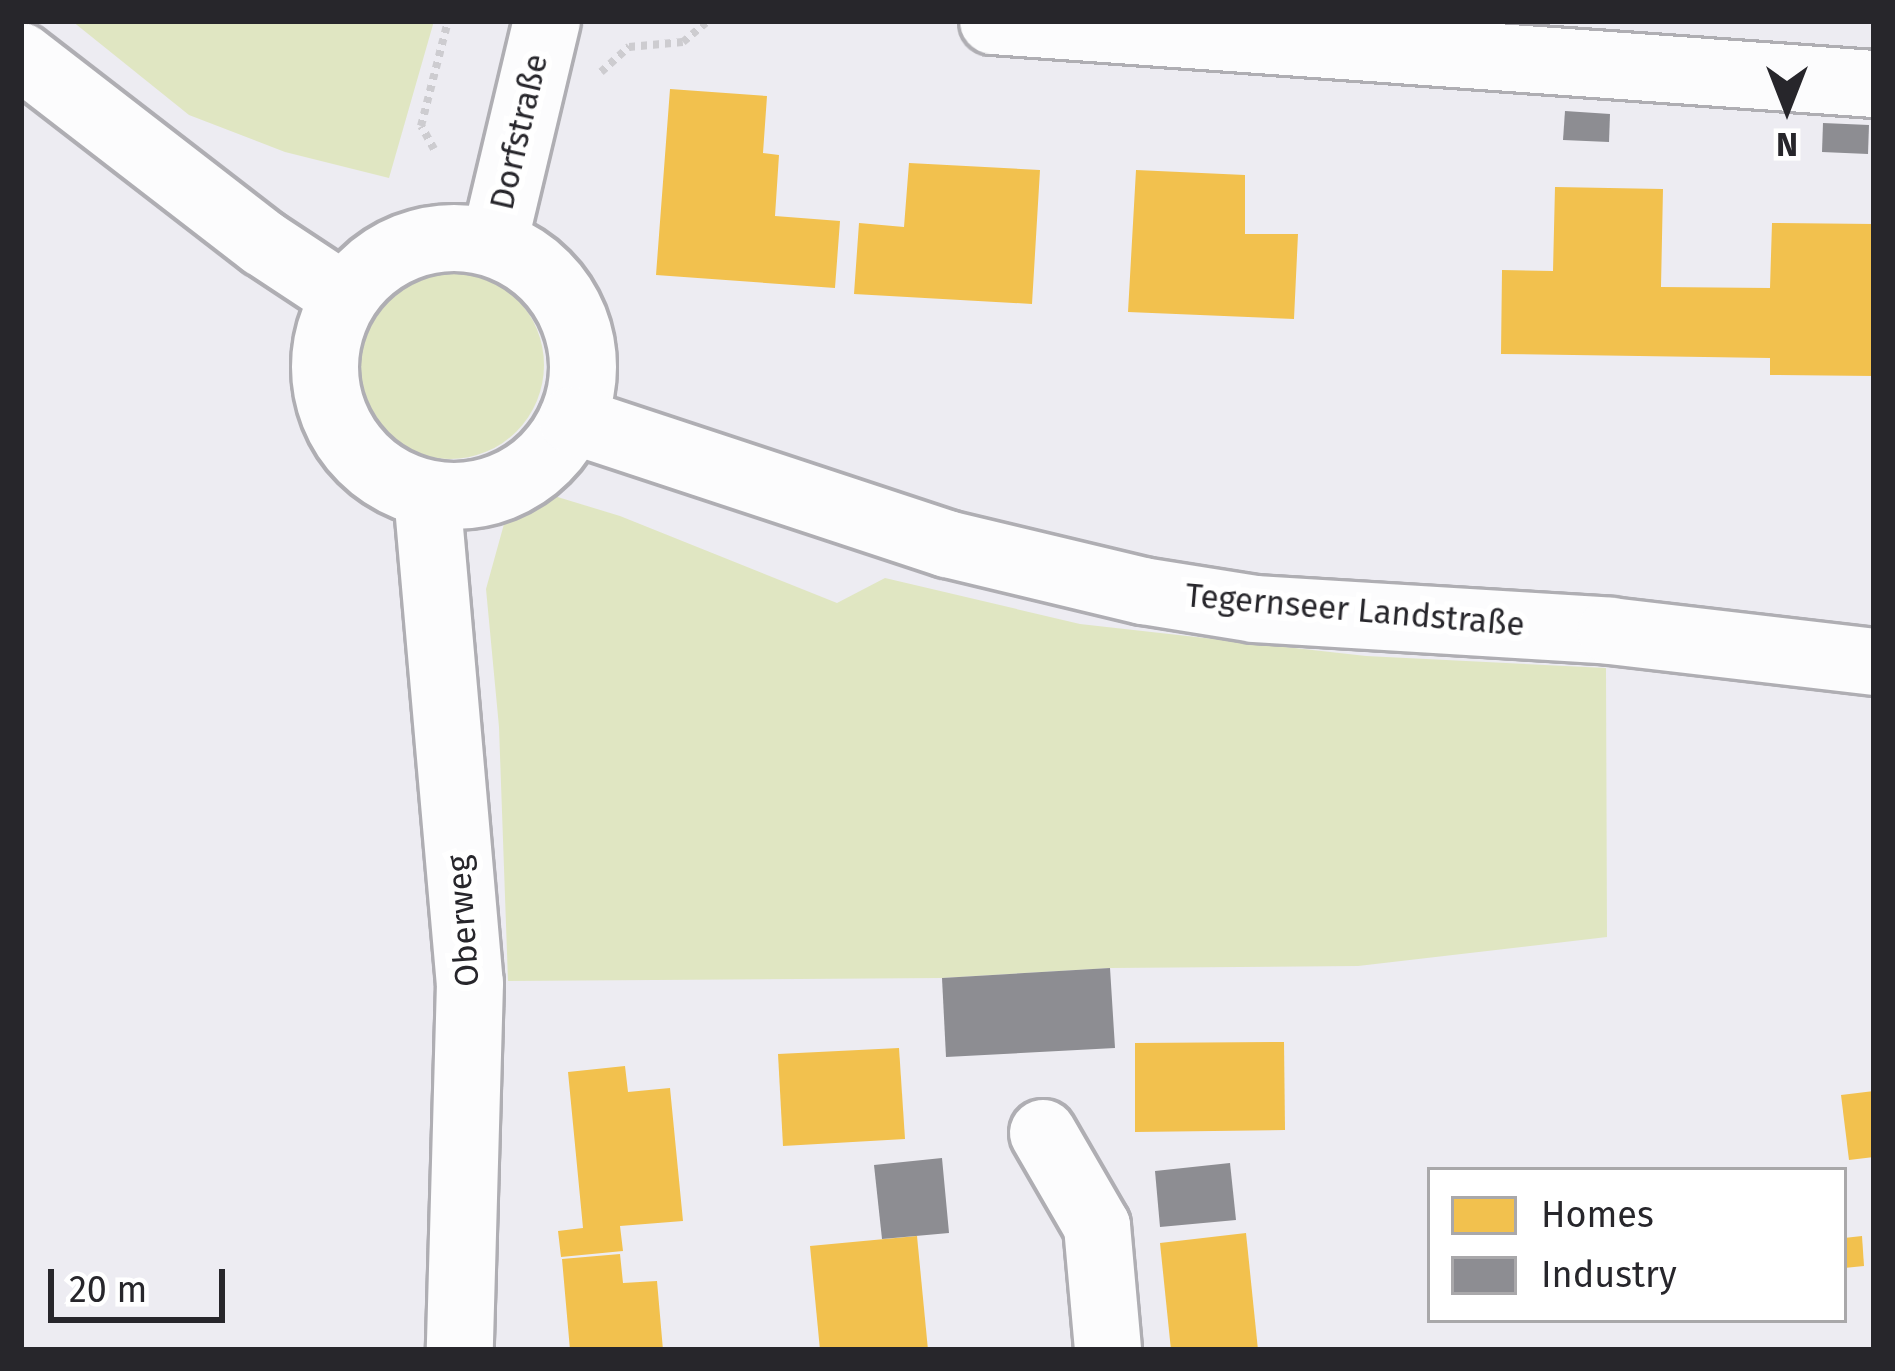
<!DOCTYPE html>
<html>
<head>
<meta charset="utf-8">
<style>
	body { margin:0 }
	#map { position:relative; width:1895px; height:1371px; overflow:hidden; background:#edecf2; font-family:"Fira Sans",sans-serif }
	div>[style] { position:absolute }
	.green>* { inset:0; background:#e0e6c2 }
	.round { border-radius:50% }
	.homes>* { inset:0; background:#f2c14e }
	.industry>* { inset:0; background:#8d8d92 }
	.path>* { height:8px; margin-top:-4px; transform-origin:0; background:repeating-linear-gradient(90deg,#cdccd0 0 6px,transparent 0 12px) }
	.roads { filter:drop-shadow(3px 0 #afaeb3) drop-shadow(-3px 0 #afaeb3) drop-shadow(0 3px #afaeb3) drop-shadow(0 -3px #afaeb3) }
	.minor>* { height:66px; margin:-33px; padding:0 33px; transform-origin:33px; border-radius:33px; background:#fcfcfd }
	.tertiary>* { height:66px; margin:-33px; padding:0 33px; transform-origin:33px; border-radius:33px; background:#fcfcfd }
	.secondary>* { height:66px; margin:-33px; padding:0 33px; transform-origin:33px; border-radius:33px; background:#fcfcfd }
	.secondary>.ring { margin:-33px; padding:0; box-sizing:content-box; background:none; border:66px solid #fcfcfd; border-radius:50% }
	span { translate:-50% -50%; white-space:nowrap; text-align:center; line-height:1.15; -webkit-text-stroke:12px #fff; paint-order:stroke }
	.street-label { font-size:33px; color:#27262b }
	.frame { position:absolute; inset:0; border:24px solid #27262b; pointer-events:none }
	.legend { position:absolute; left:1427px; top:1167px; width:420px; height:156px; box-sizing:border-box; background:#fff; border:3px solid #a9a8aa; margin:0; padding:15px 21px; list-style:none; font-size:36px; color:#27262b }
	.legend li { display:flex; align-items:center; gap:24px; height:60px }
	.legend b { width:60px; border:3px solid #a9a8aa }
	.north { position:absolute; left:1727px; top:48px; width:120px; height:120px; -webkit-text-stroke:9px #fff; paint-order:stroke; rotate:180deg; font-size:33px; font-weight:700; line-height:48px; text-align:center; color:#27262b }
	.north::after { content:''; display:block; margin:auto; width:42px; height:54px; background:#27262b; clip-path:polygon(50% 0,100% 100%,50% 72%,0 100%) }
	.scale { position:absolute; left:48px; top:1269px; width:177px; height:54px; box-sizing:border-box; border:6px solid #27262b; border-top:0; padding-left:15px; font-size:36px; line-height:42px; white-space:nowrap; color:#27262b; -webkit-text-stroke:9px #fff; paint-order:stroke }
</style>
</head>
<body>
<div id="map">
	<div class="green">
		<div style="clip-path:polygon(72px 21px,434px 21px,389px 178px,285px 152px,189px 115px)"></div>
		<div class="round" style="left:356px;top:271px;width:188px;height:188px"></div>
		<div style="clip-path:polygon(551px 495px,620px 516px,837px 603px,885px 578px,1080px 624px,1366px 656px,1606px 668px,1607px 937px,1358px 966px,1110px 968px,942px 978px,508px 981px,499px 727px,486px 589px,504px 524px)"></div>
	</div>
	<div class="homes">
		<div style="clip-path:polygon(670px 89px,767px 96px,763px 153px,779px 155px,775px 216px,840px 221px,835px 288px,656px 275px)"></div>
		<div style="clip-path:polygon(909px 163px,1040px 170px,1032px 304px,854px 294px,859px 223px,904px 227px)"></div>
		<div style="clip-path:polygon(1136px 170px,1245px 175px,1245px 234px,1298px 234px,1294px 319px,1128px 312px)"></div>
		<div style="clip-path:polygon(1555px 187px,1663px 189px,1661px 287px,1770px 288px,1772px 223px,1874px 224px,1874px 376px,1770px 375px,1770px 358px,1501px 354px,1502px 270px,1553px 271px)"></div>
		<div style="clip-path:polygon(1284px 1042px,1285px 1130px,1135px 1132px,1135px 1043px)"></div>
		<div style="clip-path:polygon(899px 1048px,905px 1139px,783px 1146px,778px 1054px)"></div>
		<div style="clip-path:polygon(625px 1066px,628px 1092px,670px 1088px,683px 1221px,620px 1226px,623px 1251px,561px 1257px,558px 1231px,583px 1228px,568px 1072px)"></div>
		<div style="clip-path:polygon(1874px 1091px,1874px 1157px,1849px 1160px,1841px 1095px)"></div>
		<div style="clip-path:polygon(1246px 1233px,1258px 1350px,1171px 1350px,1160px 1243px)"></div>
		<div style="clip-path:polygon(917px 1236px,928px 1350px,820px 1350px,810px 1246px)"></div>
		<div style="clip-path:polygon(1862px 1236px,1864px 1266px,1844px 1268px,1844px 1238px)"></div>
		<div style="clip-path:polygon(620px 1254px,623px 1283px,657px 1281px,663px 1350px,570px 1350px,562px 1259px)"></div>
	</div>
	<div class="industry">
		<div style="clip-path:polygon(1565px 111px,1610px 114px,1609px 142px,1563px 140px)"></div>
		<div style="clip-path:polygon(1823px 123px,1869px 125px,1868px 154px,1822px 152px)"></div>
		<div style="clip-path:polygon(1110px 968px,1115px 1048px,946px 1057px,942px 978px)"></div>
		<div style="clip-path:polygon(942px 1158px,949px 1233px,882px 1239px,874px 1165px)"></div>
		<div style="clip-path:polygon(1230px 1163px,1236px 1220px,1160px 1227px,1155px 1171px)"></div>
	</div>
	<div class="path">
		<div style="left:601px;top:72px;width:38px;rotate:-42deg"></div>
		<div style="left:629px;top:47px;width:54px;rotate:-5.3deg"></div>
		<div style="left:683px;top:42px;width:33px;rotate:-40deg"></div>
		<div style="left:434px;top:149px;width:26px;rotate:-119deg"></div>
		<div style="left:421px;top:126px;width:108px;rotate:-75.6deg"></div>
	</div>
	<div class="roads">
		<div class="minor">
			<div style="left:993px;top:21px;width:883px;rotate:4.09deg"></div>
			<div style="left:494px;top:243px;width:228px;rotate:-76.6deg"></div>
			<div style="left:1043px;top:1133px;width:108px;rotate:59.9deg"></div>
			<div style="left:1097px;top:1226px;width:124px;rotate:84.9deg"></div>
		</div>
		<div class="tertiary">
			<div style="left:427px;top:494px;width:491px;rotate:85deg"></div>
			<div style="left:470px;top:983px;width:367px;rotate:91.6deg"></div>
		</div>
		<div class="secondary">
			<div style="left:21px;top:56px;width:306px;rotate:37.7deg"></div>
			<div style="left:263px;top:243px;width:98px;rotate:33.4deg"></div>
			<div class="ring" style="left:325px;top:238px;width:192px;height:192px"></div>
			<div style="left:572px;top:420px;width:395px;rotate:18.3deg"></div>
			<div style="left:947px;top:544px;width:202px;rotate:13.5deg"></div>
			<div style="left:1143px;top:591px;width:113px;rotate:9.1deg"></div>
			<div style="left:1255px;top:609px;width:357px;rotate:3.5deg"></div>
			<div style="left:1611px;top:631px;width:265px;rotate:6.7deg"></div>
		</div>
	</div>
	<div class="street-label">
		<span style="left:520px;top:132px;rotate:-77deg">Dorfstraße</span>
		<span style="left:1355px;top:611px;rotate:5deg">Tegernseer Landstraße</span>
		<span style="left:464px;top:921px;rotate:-94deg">Oberweg</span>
	</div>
	<div class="frame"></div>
	<ul class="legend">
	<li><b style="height:33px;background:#f2c14e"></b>Homes</li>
	<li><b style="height:33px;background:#8d8d92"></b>Industry</li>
	</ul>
	<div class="north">N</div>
	<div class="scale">20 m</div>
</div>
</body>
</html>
